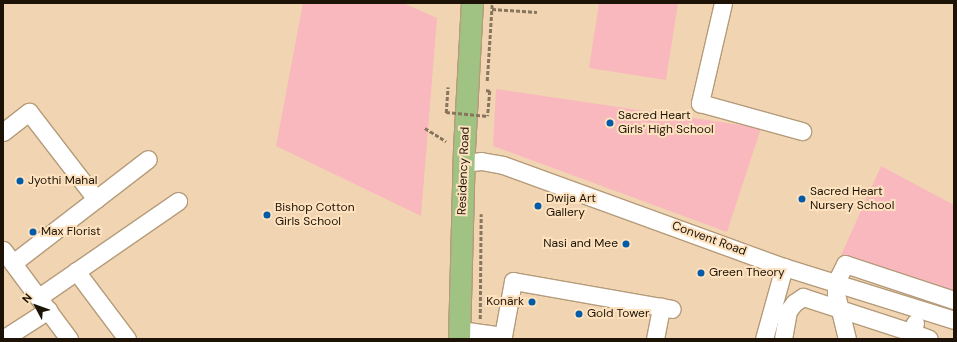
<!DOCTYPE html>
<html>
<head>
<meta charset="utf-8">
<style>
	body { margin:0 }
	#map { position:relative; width:957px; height:342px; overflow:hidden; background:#f1d5b2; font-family:"DM Sans",sans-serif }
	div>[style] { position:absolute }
	.green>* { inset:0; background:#f9b8bd }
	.path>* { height:2.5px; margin-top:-1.25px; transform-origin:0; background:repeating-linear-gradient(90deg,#88755d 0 4px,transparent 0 6px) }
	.roads { filter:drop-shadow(1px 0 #b59b7a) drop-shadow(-1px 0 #b59b7a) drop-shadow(0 1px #b59b7a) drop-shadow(0 -1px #b59b7a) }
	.minor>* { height:17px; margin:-8.5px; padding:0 8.5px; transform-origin:8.5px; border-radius:8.5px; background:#fff }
	.major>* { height:21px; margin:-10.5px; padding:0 10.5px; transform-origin:10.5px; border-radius:10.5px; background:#a0c282 }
	.path-bridge>* { height:2.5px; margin-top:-1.25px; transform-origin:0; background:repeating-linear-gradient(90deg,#88755d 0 4px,transparent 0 6px) }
	.dots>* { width:11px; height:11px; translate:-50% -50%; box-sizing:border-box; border:2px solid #fee2bf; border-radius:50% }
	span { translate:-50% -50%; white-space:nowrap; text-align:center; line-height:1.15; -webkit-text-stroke:4px #fee2bf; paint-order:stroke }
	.poi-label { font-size:12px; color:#1c1306 }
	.left { translate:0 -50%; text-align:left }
	.right { translate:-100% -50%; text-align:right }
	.street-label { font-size:12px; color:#1c1306 }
	.frame { position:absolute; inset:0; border:4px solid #1c1306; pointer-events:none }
	.north { position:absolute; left:16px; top:286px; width:40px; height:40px; -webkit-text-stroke:3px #fee2bf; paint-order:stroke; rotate:311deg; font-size:11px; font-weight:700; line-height:16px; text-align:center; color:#1c1306 }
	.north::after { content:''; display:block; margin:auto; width:14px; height:18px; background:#1c1306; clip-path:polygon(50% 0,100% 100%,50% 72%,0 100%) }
</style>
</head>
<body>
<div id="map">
	<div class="green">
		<div style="clip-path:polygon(303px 3px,403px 3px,437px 18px,421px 216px,276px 146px)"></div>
		<div style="clip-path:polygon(599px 3px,678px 3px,666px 80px,589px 68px)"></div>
		<div style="clip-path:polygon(496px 89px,761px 128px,727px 232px,493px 146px)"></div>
		<div style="clip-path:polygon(881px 166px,954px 205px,954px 298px,839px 260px)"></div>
	</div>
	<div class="path">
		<div style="left:492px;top:9px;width:45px;rotate:3.8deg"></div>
		<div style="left:487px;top:81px;width:78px;rotate:-86.3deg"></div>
		<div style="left:486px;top:90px;width:4px;rotate:14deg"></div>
		<div style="left:490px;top:91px;width:25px;rotate:95deg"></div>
		<div style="left:446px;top:113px;width:26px;rotate:-86deg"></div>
		<div style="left:425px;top:128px;width:25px;rotate:32deg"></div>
		<div style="left:480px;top:319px;width:105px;rotate:-89.5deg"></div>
	</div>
	<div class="roads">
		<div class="minor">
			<div style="left:723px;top:3px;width:103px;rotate:103deg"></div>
			<div style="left:700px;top:103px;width:106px;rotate:15.4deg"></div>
			<div style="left:3px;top:132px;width:33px;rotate:-38deg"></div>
			<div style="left:29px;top:112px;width:110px;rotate:52.4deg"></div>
			<div style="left:463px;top:163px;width:18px;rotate:-6deg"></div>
			<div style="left:481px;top:161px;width:22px;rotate:10deg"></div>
			<div style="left:503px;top:165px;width:299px;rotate:20deg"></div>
			<div style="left:784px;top:267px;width:178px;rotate:17.3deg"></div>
			<div style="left:3px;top:250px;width:111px;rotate:53.4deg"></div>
			<div style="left:13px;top:263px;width:170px;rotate:-37.6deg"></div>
			<div style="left:76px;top:271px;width:85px;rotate:53.1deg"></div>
			<div style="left:39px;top:297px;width:169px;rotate:-34.6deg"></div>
			<div style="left:915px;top:323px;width:10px;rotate:114deg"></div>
			<div style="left:911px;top:332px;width:19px;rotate:21deg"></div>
			<div style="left:460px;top:330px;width:43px;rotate:7.9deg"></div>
			<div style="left:503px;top:336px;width:56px;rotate:-79.7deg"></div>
			<div style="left:513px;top:281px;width:161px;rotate:10deg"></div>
			<div style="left:3px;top:339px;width:54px;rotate:-32.8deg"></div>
			<div style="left:655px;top:339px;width:33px;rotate:-79deg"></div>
			<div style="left:764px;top:339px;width:75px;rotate:-74.5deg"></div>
			<div style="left:783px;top:339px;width:28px;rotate:-80deg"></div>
			<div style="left:788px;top:311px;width:10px;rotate:-53deg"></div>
			<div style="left:794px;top:303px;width:11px;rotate:-34deg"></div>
			<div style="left:803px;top:297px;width:114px;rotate:18deg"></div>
			<div style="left:847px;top:339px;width:46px;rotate:-103.7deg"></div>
			<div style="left:836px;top:294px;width:12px;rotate:-90deg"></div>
			<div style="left:836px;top:282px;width:20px;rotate:-63deg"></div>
			<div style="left:845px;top:264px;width:115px;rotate:18.3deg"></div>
		</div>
		<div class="major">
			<div style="left:459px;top:339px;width:190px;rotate:-88.5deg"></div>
			<div style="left:464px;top:149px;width:146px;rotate:-86.9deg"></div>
		</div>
	</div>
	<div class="path-bridge">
		<div style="left:446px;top:112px;width:42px;rotate:5.4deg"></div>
	</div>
	<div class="dots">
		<div style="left:610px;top:123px;background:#025ba9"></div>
		<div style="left:20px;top:181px;background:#025ba9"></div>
		<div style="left:802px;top:199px;background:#025ba9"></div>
		<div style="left:538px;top:206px;background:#025ba9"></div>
		<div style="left:267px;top:215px;background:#025ba9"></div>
		<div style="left:33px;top:232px;background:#025ba9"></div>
		<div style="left:626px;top:244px;background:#025ba9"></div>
		<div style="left:701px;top:273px;background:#025ba9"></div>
		<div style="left:532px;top:302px;background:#025ba9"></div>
		<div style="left:579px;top:314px;background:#025ba9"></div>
	</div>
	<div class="poi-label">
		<span class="left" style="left:618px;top:123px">Sacred Heart<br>Girls' High School</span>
		<span class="left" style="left:28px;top:181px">Jyothi Mahal</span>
		<span class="left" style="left:810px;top:199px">Sacred Heart<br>Nursery School</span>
		<span class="left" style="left:546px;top:206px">Dwija Art<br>Gallery</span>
		<span class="left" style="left:275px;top:215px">Bishop Cotton<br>Girls School</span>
		<span class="left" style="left:41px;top:232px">Max Florist</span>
		<span class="right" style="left:618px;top:244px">Nasi and Mee</span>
		<span class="left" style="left:709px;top:273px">Green Theory</span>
		<span class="right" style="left:524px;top:302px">Konārk</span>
		<span class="left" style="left:587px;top:314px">Gold Tower</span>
	</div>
	<div class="street-label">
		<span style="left:464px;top:171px;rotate:-88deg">Residency Road</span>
		<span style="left:709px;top:239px;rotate:20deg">Convent Road</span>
	</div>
	<div class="frame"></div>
	<div class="north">N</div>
</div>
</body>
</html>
